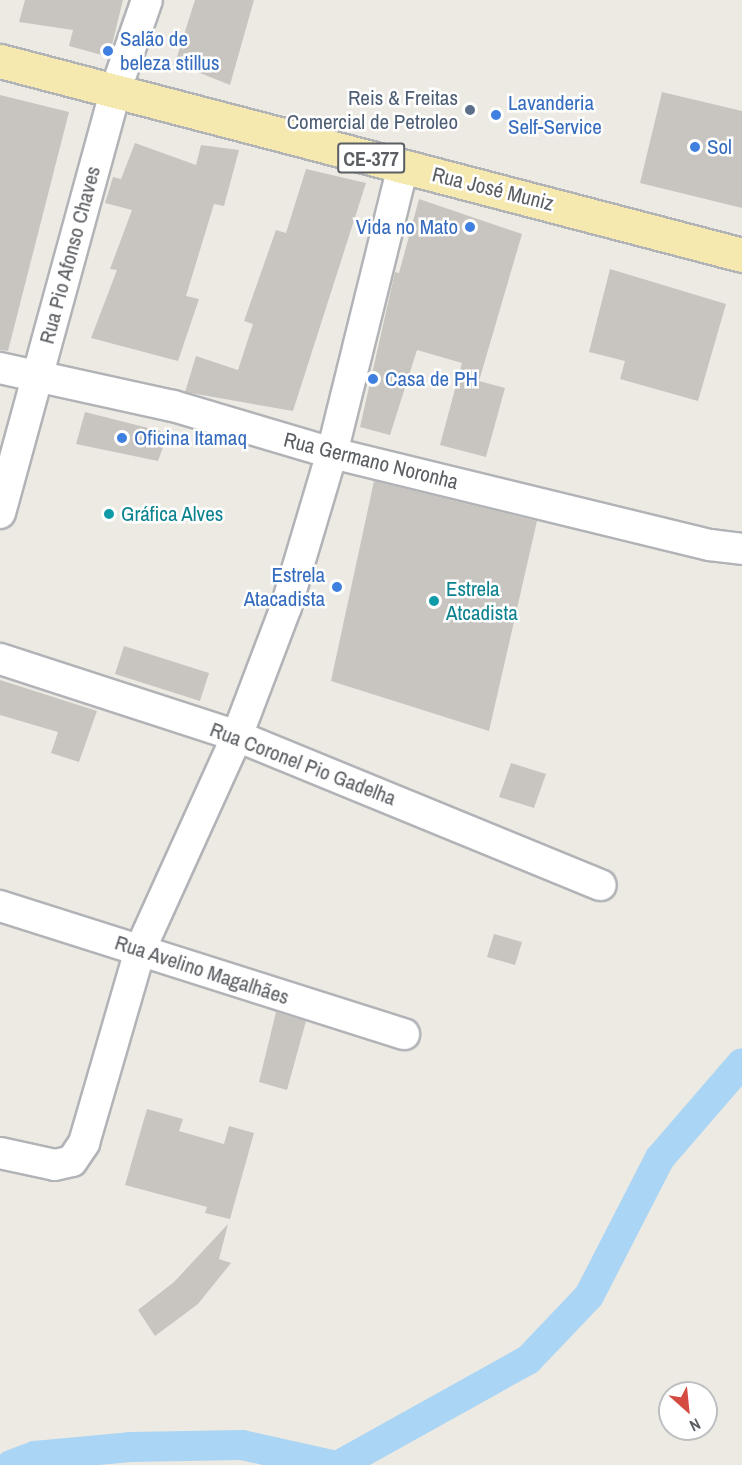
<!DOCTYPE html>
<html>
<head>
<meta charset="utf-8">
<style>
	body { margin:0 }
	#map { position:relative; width:742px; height:1465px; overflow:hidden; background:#eceae3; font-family:"Archivo Narrow",sans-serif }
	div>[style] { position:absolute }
	.canal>* { height:30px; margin:-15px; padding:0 15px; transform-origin:15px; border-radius:15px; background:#abd5f4 }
	.building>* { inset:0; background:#c8c5c0 }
	.roads { filter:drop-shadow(2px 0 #b1b3b7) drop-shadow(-2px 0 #b1b3b7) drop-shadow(0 2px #b1b3b7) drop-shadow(0 -2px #b1b3b7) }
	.street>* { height:30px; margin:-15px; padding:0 15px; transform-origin:15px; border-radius:15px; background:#fff }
	.primary>* { height:33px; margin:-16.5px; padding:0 16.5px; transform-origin:16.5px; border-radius:16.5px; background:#f5e9af }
	.dots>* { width:16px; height:16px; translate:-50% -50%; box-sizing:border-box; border:3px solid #fff; border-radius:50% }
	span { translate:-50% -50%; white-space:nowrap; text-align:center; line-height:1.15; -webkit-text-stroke:5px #fff; paint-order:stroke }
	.shield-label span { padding:2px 4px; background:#fff; border:2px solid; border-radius:4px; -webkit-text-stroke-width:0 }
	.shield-label { font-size:20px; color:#5b5e62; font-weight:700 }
	.shop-label { font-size:21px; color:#366cbe }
	.left { translate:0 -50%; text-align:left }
	.right { translate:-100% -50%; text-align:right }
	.service-label { font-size:21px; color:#4e5e75 }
	.street-label { font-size:21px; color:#5b5e62 }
	.culture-label { font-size:21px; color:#0d838f }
	.north { position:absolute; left:658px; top:1381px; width:60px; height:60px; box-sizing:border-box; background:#fff; border:2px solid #bdbfc0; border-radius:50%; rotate:153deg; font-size:16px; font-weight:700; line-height:24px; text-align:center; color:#5b5e62 }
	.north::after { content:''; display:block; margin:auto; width:21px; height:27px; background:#d44b41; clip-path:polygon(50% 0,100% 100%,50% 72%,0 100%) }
</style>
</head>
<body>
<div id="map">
	<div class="canal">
		<div style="left:11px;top:1465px;width:26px;rotate:-21deg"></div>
		<div style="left:35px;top:1456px;width:95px;rotate:-5.4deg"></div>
		<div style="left:130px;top:1447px;width:112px;rotate:-1deg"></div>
		<div style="left:242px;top:1445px;width:92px;rotate:12.5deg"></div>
		<div style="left:339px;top:1465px;width:216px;rotate:-29.1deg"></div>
		<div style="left:528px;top:1360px;width:88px;rotate:-46.4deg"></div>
		<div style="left:589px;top:1296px;width:155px;rotate:-62.8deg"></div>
		<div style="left:660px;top:1158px;width:125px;rotate:-49.2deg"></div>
	</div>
	<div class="building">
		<div style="clip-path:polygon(25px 0,123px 0,109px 57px,69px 46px,73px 30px,19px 22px)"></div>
		<div style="clip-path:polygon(195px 0,254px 0,230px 85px,175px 63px)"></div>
		<div style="clip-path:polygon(662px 92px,742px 111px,742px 208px,640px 183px)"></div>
		<div style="clip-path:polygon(0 95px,69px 112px,8px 351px,0 350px)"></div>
		<div style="clip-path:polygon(135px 143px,196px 165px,201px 145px,239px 150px,224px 206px,214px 204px,186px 296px,199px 299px,178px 361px,91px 338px,117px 270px,110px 269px,132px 210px,105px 203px,113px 177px,121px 179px)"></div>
		<div style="clip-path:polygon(306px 169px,366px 183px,293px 411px,185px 392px,196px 356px,238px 370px,253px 324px,244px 321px,276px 230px,286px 233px)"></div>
		<div style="clip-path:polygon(419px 199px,522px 234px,479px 381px,505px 388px,486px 457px,440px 445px,462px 363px,417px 350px,390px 435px,360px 427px,395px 272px,399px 273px)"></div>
		<div style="clip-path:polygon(610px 269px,726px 304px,698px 401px,620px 379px,625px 361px,589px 352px)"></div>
		<div style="clip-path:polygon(85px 412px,168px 433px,158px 461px,76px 444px)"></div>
		<div style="clip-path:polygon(374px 481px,537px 521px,489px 731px,331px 681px)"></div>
		<div style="clip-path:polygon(124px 646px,209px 673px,200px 701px,115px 674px)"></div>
		<div style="clip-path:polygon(0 680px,97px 711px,79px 762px,51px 753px,58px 732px,0 715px)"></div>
		<div style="clip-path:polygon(511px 763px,546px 774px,534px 808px,499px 797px)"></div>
		<div style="clip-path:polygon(494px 934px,522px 942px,515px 965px,487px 957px)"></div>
		<div style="clip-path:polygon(276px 1012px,306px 1021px,287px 1090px,259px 1082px)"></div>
		<div style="clip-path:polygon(147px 1109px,183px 1119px,179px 1131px,224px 1144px,229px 1126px,254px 1133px,230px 1219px,205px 1213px,207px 1207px,125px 1185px)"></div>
		<div style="clip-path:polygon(228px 1224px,219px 1259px,231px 1263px,198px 1304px,155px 1336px,138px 1310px,174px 1282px)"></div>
	</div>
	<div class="roads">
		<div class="street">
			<div style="left:0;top:368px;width:177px;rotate:12.4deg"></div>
			<div style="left:173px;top:406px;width:166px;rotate:16.5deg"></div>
			<div style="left:332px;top:453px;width:389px;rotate:13.7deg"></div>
			<div style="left:710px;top:545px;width:32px;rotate:7deg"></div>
			<div style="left:0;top:513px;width:440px;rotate:-74.7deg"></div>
			<div style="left:116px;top:89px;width:94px;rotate:-70.8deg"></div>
			<div style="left:0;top:659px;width:249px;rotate:18deg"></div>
			<div style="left:237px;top:736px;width:393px;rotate:22.3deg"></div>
			<div style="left:0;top:906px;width:424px;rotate:17.6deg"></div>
			<div style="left:0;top:1153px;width:56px;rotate:12.3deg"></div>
			<div style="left:55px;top:1165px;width:17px;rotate:-13deg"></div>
			<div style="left:72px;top:1161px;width:22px;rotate:-56deg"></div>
			<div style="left:84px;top:1143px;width:201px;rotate:-73.8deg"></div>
			<div style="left:140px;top:950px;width:235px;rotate:-65.6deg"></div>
			<div style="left:237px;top:736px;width:138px;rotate:-69.2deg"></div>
			<div style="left:286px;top:607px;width:161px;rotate:-73.4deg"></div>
			<div style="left:332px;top:453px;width:295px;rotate:-76.1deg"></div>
		</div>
		<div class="primary">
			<div style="left:0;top:61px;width:767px;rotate:14.65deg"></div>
		</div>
	</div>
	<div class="dots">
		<div style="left:108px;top:51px;background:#3f7fe0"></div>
		<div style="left:470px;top:110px;background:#5c6f8a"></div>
		<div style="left:496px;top:115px;background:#3f7fe0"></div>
		<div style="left:695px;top:147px;background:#3f7fe0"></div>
		<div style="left:470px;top:227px;background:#3f7fe0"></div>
		<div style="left:373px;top:379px;background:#3f7fe0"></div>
		<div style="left:122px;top:438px;background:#3f7fe0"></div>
		<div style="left:109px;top:514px;background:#0f9aa8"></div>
		<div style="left:337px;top:587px;background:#3f7fe0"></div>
		<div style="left:434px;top:601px;background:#0f9aa8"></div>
	</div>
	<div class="shield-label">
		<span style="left:371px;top:158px">CE-377</span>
	</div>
	<div class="shop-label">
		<span class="left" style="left:120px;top:51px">Salão de<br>beleza stillus</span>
		<span class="left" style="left:508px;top:115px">Lavanderia<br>Self-Service</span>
		<span class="left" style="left:707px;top:147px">Sol</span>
		<span class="right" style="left:458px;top:227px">Vida no Mato</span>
		<span class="left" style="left:385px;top:379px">Casa de PH</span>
		<span class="left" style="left:134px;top:438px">Oficina Itamaq</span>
		<span class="right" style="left:325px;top:587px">Estrela<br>Atacadista</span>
	</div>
	<div class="service-label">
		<span class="right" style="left:458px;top:110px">Reis &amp; Freitas<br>Comercial de Petroleo</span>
	</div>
	<div class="street-label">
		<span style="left:493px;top:189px;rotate:14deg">Rua José Muniz</span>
		<span style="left:70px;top:255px;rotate:-75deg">Rua Pio Afonso Chaves</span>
		<span style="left:371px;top:461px;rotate:14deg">Rua Germano Noronha</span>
		<span style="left:303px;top:764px;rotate:21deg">Rua Coronel Pio Gadelha</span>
		<span style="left:202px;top:970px;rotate:18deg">Rua Avelino Magalhães</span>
	</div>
	<div class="culture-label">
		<span class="left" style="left:121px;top:514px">Gráfica Alves</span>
		<span class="left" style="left:446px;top:601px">Estrela<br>Atcadista</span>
	</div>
	<div class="north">N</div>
</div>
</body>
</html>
